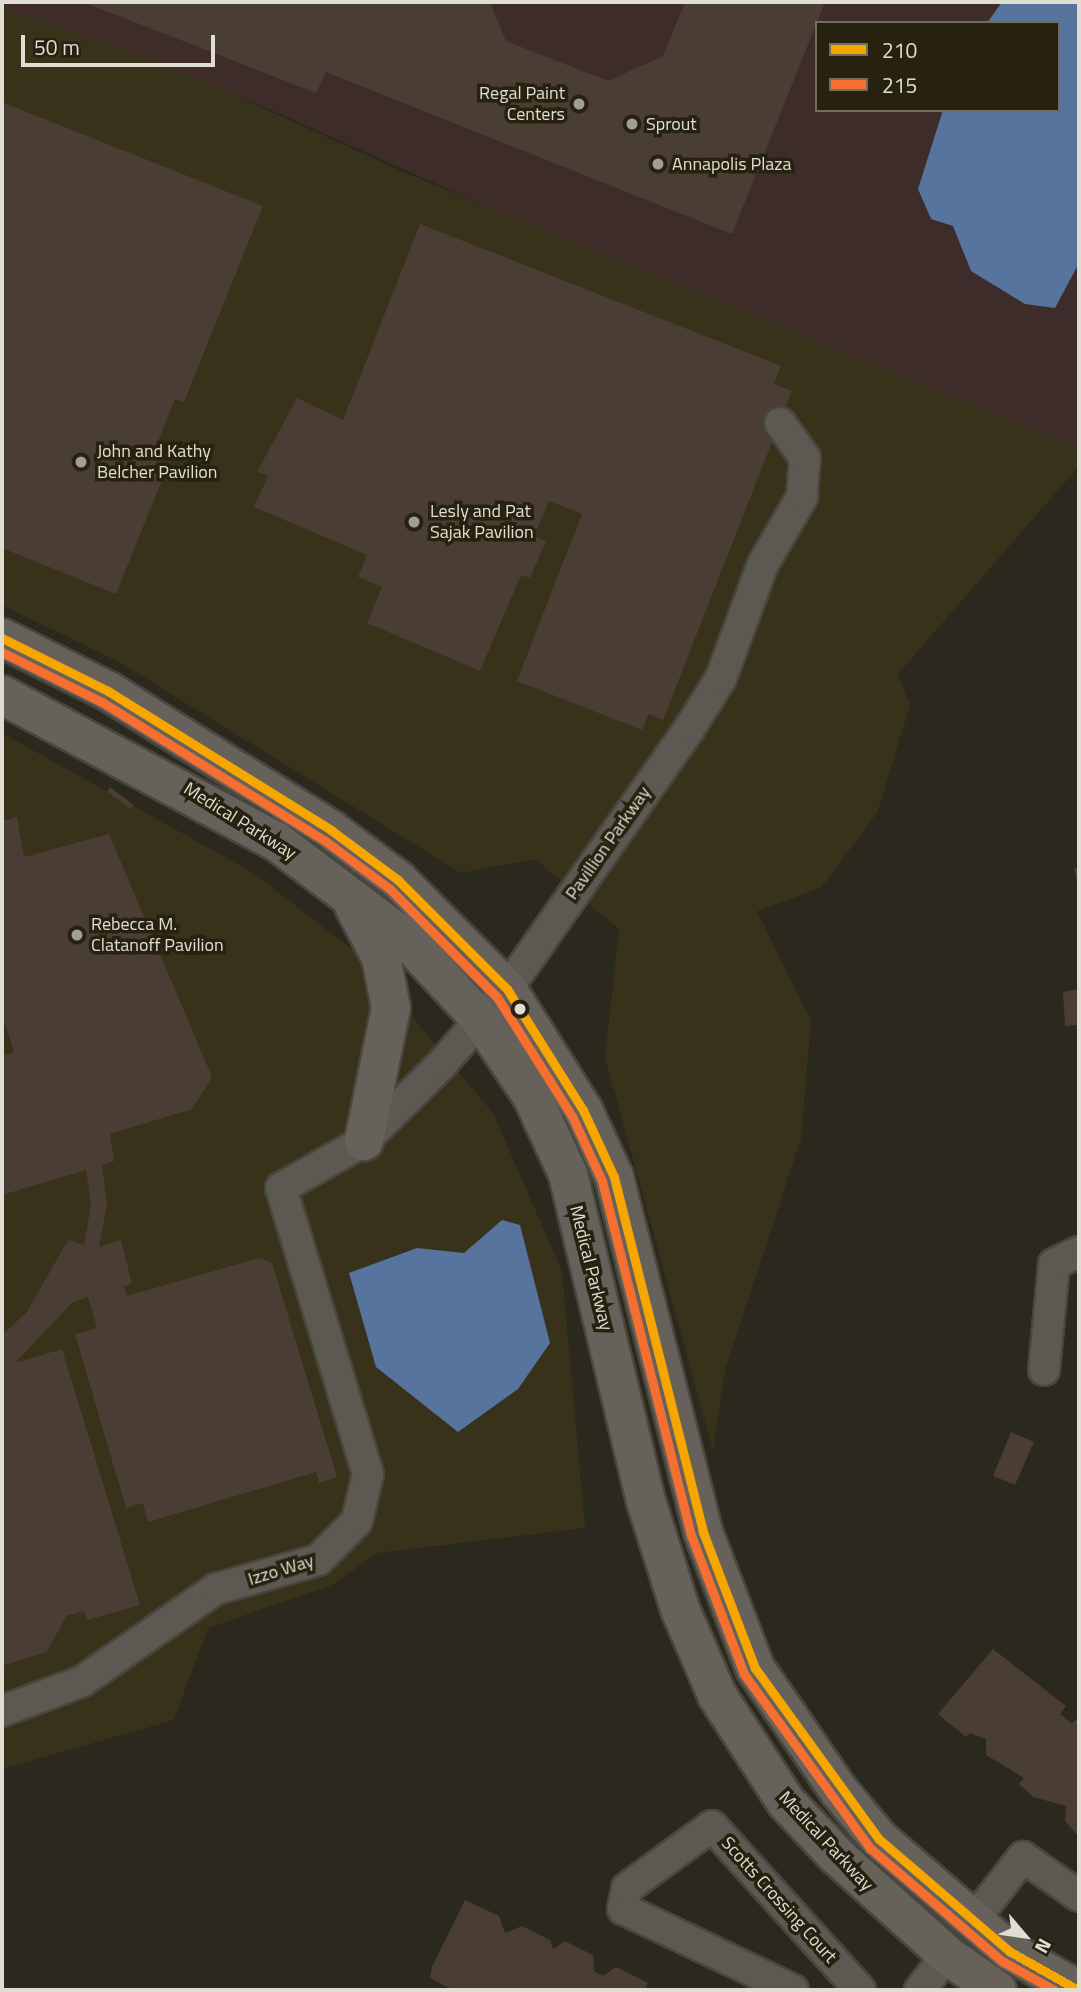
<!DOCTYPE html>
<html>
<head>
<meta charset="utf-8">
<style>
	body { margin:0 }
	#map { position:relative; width:1081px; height:1992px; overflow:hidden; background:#2b281e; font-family:"Titillium Web",sans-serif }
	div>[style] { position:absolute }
	.commercial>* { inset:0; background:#3e2c2a }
	.built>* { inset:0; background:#38321b }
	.water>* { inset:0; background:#56749d }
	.building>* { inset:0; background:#493d34 }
	.roads { filter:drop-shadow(2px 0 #48463d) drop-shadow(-2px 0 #48463d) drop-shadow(0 2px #48463d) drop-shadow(0 -2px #48463d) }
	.minor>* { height:30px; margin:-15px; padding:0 15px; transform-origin:15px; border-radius:15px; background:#5b5951 }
	.secondary>* { height:38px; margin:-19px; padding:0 19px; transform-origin:19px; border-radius:19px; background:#66615a }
	.bus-1>* { height:9px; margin:-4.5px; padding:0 4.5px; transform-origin:4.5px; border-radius:4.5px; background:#f7a600 }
	.bus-2>* { height:9px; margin:-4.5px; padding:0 4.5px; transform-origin:4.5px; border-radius:4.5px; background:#f46f30 }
	.dots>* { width:19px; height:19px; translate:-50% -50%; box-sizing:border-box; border:4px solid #26220f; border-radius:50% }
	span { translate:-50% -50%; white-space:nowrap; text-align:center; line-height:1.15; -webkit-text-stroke:7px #26220f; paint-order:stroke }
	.poi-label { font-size:18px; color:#e0ddd2 }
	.right { translate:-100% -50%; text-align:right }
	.left { translate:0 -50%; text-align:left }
	.street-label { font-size:18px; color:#e0ddd2 }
	.frame { position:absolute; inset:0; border:4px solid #e0ddd2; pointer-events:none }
	.legend { position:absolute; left:815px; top:21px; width:245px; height:91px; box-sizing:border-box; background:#26220f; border:2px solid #706d5d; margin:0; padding:9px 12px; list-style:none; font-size:21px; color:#e0ddd2 }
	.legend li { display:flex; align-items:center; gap:14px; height:35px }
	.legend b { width:35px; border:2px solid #706d5d }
	.north { position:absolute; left:990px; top:1901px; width:70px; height:70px; -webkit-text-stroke:5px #26220f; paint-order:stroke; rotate:119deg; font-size:19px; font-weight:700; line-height:28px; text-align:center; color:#e0ddd2 }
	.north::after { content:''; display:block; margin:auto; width:24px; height:32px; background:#e0ddd2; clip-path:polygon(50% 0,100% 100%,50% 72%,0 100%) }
	.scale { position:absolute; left:21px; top:35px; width:194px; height:32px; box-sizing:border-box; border:4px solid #e0ddd2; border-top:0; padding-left:9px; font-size:21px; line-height:24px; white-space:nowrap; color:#e0ddd2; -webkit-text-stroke:5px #26220f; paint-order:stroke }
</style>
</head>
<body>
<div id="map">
	<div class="commercial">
		<div style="clip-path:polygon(evenodd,2px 2px,1079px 2px,1079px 448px,497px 211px,267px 108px,2px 8px,2px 2px,817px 23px,1058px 23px,1058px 110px,817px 110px,817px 23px)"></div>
	</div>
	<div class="built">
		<div style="clip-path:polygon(2px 6px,170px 66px,408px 174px,1079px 448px,1079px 466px,898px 674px,910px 706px,877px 813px,821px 888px,757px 911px,811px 1021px,801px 1139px,725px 1370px,713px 1450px,605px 1057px,619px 929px,535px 859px,461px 873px,121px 663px,2px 605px)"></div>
		<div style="clip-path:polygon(2px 733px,252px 872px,362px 957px,493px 1113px,562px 1271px,585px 1528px,377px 1553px,332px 1585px,208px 1628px,174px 1720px,2px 1769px)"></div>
	</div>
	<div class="water">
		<div style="clip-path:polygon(1002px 2px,1079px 2px,1079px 263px,1055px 308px,1025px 304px,971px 271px,953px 226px,931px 219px,918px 189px,943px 110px,1058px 110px,1058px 23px,987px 23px)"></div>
		<div style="clip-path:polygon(502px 1220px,520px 1225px,550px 1343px,518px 1389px,458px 1432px,376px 1367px,349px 1273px,417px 1248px,464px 1253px)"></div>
	</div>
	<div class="building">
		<div style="clip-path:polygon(83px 2px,490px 2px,506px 41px,608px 81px,663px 56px,685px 2px,825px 2px,732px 234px,326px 72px,316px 93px)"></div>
		<div style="clip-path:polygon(2px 102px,263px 206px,184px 402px,175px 399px,151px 459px,168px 465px,116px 594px,2px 548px)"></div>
		<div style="clip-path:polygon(420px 224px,781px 366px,774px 384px,792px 391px,663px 720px,649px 714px,642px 730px,517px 681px,582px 514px,549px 501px,534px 536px,546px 541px,530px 578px,521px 575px,480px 671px,367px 623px,382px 587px,358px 577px,367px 555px,254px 507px,268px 476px,257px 472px,297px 398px,343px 420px)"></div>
		<div style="clip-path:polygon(110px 787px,134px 805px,131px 809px,107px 792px)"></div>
		<div style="clip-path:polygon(17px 817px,24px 857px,109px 834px,212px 1077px,192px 1109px,110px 1134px,114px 1161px,102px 1165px,107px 1204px,99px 1247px,121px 1240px,132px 1284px,124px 1286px,127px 1296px,259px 1258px,272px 1263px,337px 1477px,319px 1483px,316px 1472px,148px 1522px,143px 1503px,126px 1508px,75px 1334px,97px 1328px,88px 1297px,73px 1302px,15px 1363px,62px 1349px,140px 1605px,87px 1620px,84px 1611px,66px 1616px,47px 1652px,2px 1666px,2px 1335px,27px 1312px,68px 1240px,84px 1245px,91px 1205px,86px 1170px,2px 1195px,2px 1056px,14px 1052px,2px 1014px,2px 821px)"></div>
		<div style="clip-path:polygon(1079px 867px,1079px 886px,1078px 886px,1074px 868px)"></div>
		<div style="clip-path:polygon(1073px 990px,1079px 990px,1079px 1025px,1065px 1026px,1063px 992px)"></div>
		<div style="clip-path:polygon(1011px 1432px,1034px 1442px,1015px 1485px,993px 1476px)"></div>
		<div style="clip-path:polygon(993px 1649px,1066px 1706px,1060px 1714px,1071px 1723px,1079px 1718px,1079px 1837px,1065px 1821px,1066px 1806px,1033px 1797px,1019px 1784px,1024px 1778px,986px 1755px,986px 1739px,970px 1733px,966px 1737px,938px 1714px)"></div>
		<div style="clip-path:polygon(465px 1900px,499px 1916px,505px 1933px,522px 1926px,550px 1940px,553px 1949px,565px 1941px,593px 1955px,594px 1971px,603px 1976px,616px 1967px,648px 1983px,645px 1990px,453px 1990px,441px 1984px,430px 1978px,432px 1967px)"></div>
	</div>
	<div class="roads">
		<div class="minor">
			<div style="left:1044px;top:1370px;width:106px;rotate:-84.6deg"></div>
			<div style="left:1054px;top:1264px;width:28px;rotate:-26deg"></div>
			<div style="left:2px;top:1711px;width:84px;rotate:-20.2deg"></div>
			<div style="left:81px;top:1682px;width:164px;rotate:-34.6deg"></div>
			<div style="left:216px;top:1589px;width:106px;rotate:-15.9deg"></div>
			<div style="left:318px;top:1560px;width:55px;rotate:-45deg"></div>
			<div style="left:357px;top:1521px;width:48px;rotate:-76.8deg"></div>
			<div style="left:368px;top:1474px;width:299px;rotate:-106.9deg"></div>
			<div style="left:281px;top:1188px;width:95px;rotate:-29.5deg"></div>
			<div style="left:364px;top:1141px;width:110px;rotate:-44.6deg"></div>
			<div style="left:442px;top:1064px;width:99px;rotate:-49.1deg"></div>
			<div style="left:507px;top:989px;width:317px;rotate:-55deg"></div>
			<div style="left:689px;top:729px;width:60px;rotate:-57.9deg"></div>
			<div style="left:721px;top:678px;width:121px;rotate:-69.8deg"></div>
			<div style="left:763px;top:564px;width:78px;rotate:-59.8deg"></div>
			<div style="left:802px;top:497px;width:39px;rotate:-86deg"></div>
			<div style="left:805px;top:458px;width:43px;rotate:-125.5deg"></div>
			<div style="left:972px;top:1922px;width:83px;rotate:-51.9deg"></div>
			<div style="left:1023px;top:1857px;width:68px;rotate:34.9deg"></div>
			<div style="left:793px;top:1990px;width:188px;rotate:-154.5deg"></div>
			<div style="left:623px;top:1909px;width:21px;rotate:-79deg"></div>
			<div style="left:627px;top:1888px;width:105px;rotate:-36.1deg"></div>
			<div style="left:712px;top:1826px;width:221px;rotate:47.9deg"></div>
			<div style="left:920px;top:1990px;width:44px;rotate:-52.4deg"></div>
		</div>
		<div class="secondary">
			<div style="left:2px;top:638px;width:119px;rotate:26.6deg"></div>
			<div style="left:108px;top:691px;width:263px;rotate:31.9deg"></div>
			<div style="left:331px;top:830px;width:84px;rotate:36.7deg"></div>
			<div style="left:398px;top:880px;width:154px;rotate:45deg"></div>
			<div style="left:507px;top:989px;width:143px;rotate:57.9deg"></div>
			<div style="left:583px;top:1110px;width:74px;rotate:65.2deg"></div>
			<div style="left:614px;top:1177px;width:366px;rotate:75.9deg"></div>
			<div style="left:703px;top:1532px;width:146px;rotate:69.1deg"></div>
			<div style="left:755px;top:1668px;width:149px;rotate:55.7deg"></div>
			<div style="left:839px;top:1791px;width:62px;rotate:50.2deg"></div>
			<div style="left:879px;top:1839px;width:172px;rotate:40.7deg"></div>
			<div style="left:1009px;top:1951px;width:79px;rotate:29.5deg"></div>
			<div style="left:2px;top:695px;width:310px;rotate:28.1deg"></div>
			<div style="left:276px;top:841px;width:163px;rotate:37deg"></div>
			<div style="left:406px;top:939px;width:110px;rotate:47.2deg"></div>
			<div style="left:481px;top:1020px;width:92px;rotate:56.1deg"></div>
			<div style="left:532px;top:1096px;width:86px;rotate:65.2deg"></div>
			<div style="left:568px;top:1174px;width:336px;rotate:76.6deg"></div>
			<div style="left:646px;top:1501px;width:113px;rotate:72.5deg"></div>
			<div style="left:680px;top:1609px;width:94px;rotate:66.7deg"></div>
			<div style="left:717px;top:1695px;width:127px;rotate:57.2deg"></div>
			<div style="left:786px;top:1802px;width:73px;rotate:46.7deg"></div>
			<div style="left:836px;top:1855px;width:149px;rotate:42deg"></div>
			<div style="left:947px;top:1955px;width:61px;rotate:35deg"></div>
			<div style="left:354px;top:906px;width:58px;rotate:62.1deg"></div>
			<div style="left:381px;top:957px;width:52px;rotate:78.9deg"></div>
			<div style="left:391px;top:1008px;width:136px;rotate:101.5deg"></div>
		</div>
	</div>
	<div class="bus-1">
		<div style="left:2px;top:638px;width:119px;rotate:26.6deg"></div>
		<div style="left:108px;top:691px;width:263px;rotate:31.9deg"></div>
		<div style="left:331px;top:830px;width:84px;rotate:36.7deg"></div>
		<div style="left:398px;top:880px;width:154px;rotate:45deg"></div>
		<div style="left:507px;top:989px;width:143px;rotate:57.9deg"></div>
		<div style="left:583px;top:1110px;width:74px;rotate:65.2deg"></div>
		<div style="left:614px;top:1177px;width:366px;rotate:75.9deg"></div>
		<div style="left:703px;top:1532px;width:146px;rotate:69.1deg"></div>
		<div style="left:755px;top:1668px;width:211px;rotate:54.1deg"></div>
		<div style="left:879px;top:1839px;width:172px;rotate:40.7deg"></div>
		<div style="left:1009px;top:1951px;width:79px;rotate:29.5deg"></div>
	</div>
	<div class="bus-2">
		<div style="left:2px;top:652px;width:112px;rotate:26.6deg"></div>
		<div style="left:102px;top:702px;width:261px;rotate:31.9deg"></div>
		<div style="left:324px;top:840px;width:82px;rotate:36.6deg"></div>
		<div style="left:390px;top:889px;width:152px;rotate:45.3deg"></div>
		<div style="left:497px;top:997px;width:141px;rotate:57.8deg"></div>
		<div style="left:572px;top:1116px;width:72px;rotate:65.2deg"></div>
		<div style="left:602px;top:1181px;width:365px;rotate:75.9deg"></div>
		<div style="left:691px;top:1535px;width:149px;rotate:69.1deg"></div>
		<div style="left:744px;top:1674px;width:215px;rotate:54.1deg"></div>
		<div style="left:870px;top:1848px;width:174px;rotate:40.6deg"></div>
		<div style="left:1002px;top:1961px;width:60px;rotate:29.1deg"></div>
	</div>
	<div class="dots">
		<div style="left:579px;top:104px;background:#a19e93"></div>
		<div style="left:632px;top:124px;background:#a19e93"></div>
		<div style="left:658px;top:164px;background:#a19e93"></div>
		<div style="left:81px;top:462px;background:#a19e93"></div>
		<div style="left:414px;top:522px;background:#a19e93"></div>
		<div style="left:77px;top:935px;background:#a19e93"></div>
		<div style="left:520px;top:1009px;background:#e0ddd2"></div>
	</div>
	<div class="poi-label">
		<span class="right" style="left:565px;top:104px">Regal Paint<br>Centers</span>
		<span class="left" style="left:646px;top:124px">Sprout</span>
		<span class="left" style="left:672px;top:164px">Annapolis Plaza</span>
		<span class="left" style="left:97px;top:462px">John and Kathy<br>Belcher Pavilion</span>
		<span class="left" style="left:430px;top:522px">Lesly and Pat<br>Sajak Pavilion</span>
		<span class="left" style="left:91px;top:935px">Rebecca M.<br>Clatanoff Pavilion</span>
	</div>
	<div class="street-label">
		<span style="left:240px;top:821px;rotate:32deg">Medical Parkway</span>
		<span style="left:608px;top:843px;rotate:-55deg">Pavillion Parkway</span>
		<span style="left:591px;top:1268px;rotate:76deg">Medical Parkway</span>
		<span style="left:281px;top:1570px;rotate:-17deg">Izzo Way</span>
		<span style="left:826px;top:1841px;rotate:47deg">Medical Parkway</span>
		<span style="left:779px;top:1900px;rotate:48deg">Scotts Crossing Court</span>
	</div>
	<div class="frame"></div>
	<ul class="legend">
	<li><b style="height:9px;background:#f7a600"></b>210</li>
	<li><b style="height:9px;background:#f46f30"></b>215</li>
	</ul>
	<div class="north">N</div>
	<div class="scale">50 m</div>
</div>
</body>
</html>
